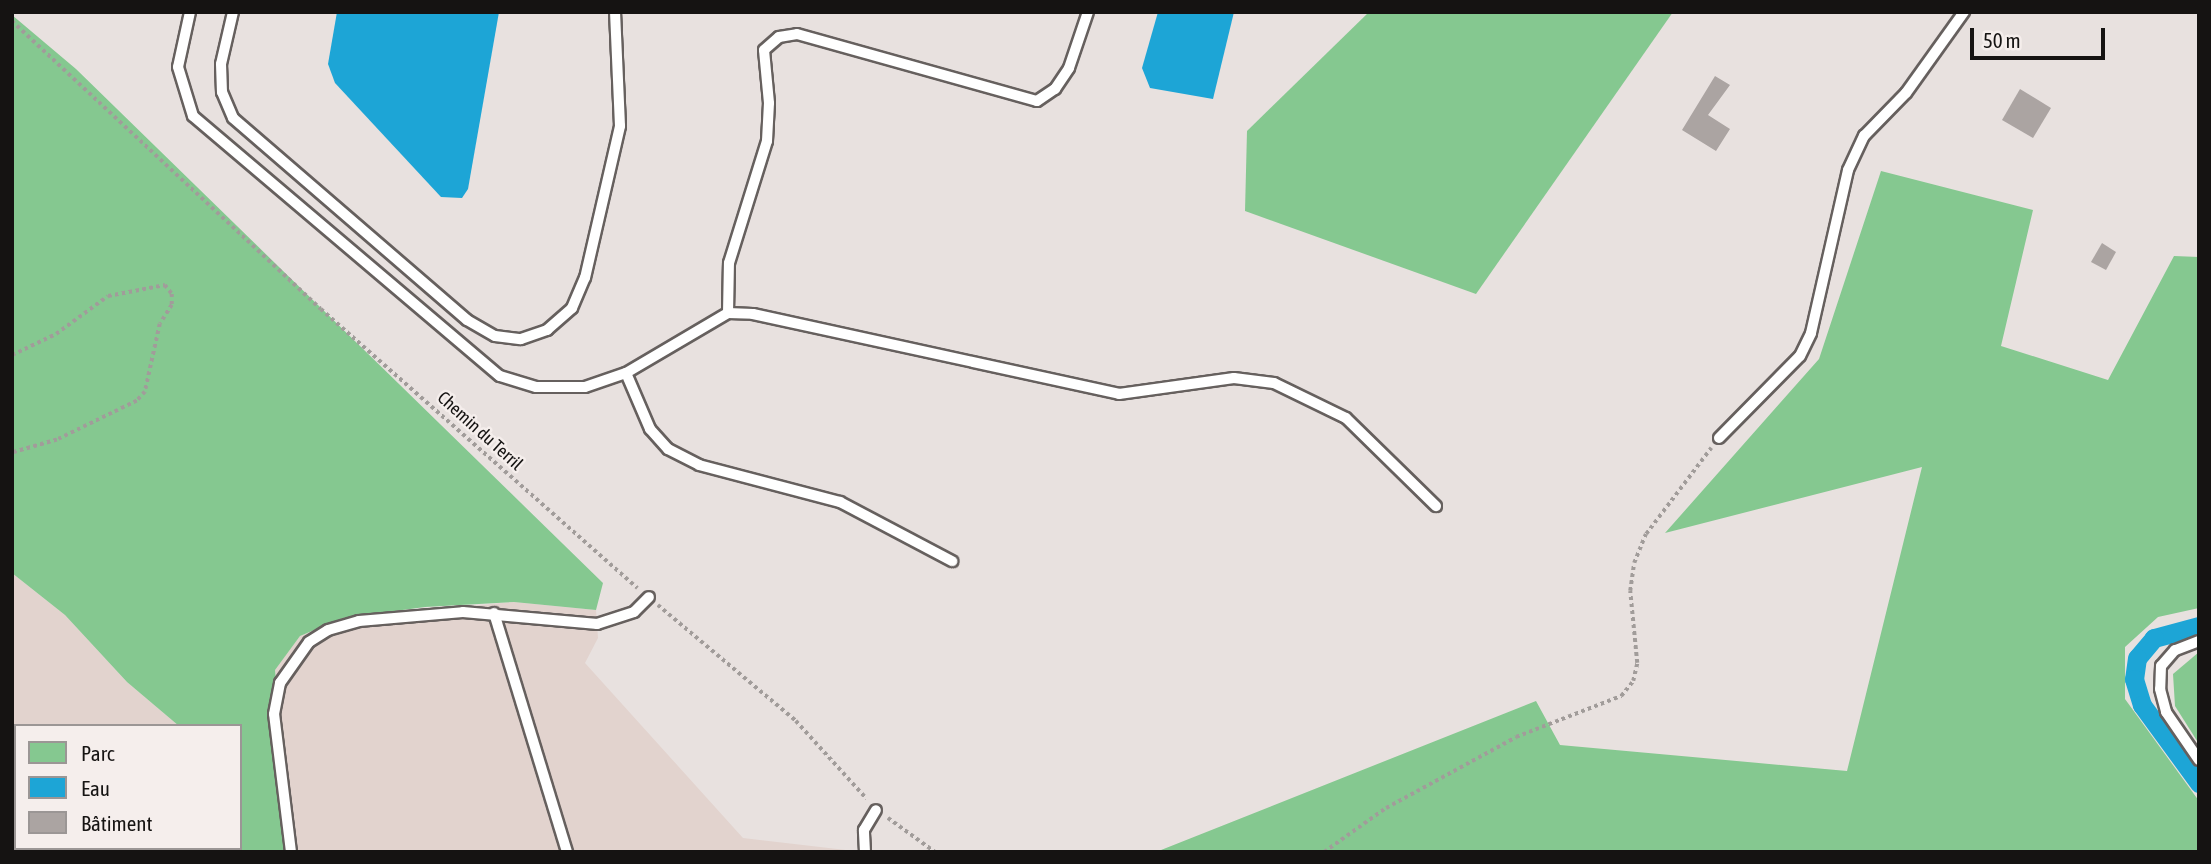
<!DOCTYPE html>
<html>
<head>
<meta charset="utf-8">
<style>
	body { margin:0 }
	#map { position:relative; width:2211px; height:864px; overflow:hidden; background:#e8e1df; font-family:"Asap Condensed",sans-serif }
	div>[style] { position:absolute }
	.built>* { inset:0; background:#e2d3ce }
	.green>* { inset:0; background:#85c890 }
	.water>* { inset:0; background:#1da5d6 }
	.canal>* { height:19px; margin:-9.5px; padding:0 9.5px; transform-origin:9.5px; border-radius:9.5px; background:#1da5d6 }
	.building>* { inset:0; background:#aba4a2 }
	.path>* { height:3.5px; margin-top:-1.75px; transform-origin:0; background:repeating-linear-gradient(90deg,#a19c9a 0 3.5px,transparent 0 7px) }
	.roads { filter:drop-shadow(2px 0 #66605e) drop-shadow(-2px 0 #66605e) drop-shadow(0 2px #66605e) drop-shadow(0 -2px #66605e) }
	.service>* { height:10px; margin:-5px; padding:0 5px; transform-origin:5px; border-radius:5px; background:#fff }
	span { translate:-50% -50%; white-space:nowrap; text-align:center; line-height:1.15; -webkit-text-stroke:5px #f5eeec; paint-order:stroke }
	.street-label { font-size:18px; color:#151312 }
	.frame { position:absolute; inset:0; border:14px solid #151312; pointer-events:none }
	.legend { position:absolute; left:14px; top:724px; width:228px; height:126px; box-sizing:border-box; background:#f5eeec; border:2px solid #9b9695; margin:0; padding:9px 12px; list-style:none; font-size:21px; color:#151312 }
	.legend li { display:flex; align-items:center; gap:14px; height:35px }
	.legend b { width:35px; border:2px solid #9b9695 }
	.scale { position:absolute; left:1970px; top:28px; width:135px; height:32px; box-sizing:border-box; border:4px solid #151312; border-top:0; padding-left:9px; font-size:21px; line-height:24px; white-space:nowrap; color:#151312; -webkit-text-stroke:5px #f5eeec; paint-order:stroke }
</style>
</head>
<body>
<div id="map">
	<div class="built">
		<div style="clip-path:polygon(12px 573px,65px 615px,127px 682px,179px 726px,16px 726px,16px 848px,215px 848px,214px 852px,12px 852px)"></div>
		<div style="clip-path:polygon(514px 602px,596px 610px,598px 638px,585px 663px,743px 838px,863px 852px,291px 852px,275px 669px,300px 636px,343px 618px)"></div>
	</div>
	<div class="green">
		<div style="clip-path:polygon(1369px 12px,1673px 12px,1476px 294px,1245px 211px,1247px 131px)"></div>
		<div style="clip-path:polygon(12px 15px,76px 69px,603px 583px,596px 610px,514px 602px,425px 607px,343px 618px,300px 636px,275px 670px,291px 852px,214px 852px,240px 848px,240px 726px,179px 726px,127px 682px,65px 615px,12px 573px)"></div>
		<div style="clip-path:polygon(1881px 171px,2033px 210px,2001px 346px,2108px 380px,2174px 256px,2199px 257px,2199px 608px,2158px 617px,2125px 647px,2125px 699px,2199px 801px,2199px 852px,1156px 852px,1536px 701px,1560px 745px,1847px 771px,1922px 467px,1665px 533px,1819px 359px)"></div>
		<div style="clip-path:polygon(2199px 652px,2199px 744px,2175px 706px,2173px 674px)"></div>
	</div>
	<div class="water">
		<div style="clip-path:polygon(337px 12px,499px 12px,468px 189px,462px 198px,441px 197px,335px 83px,328px 64px)"></div>
		<div style="clip-path:polygon(1158px 12px,1234px 12px,1213px 99px,1150px 88px,1142px 68px)"></div>
	</div>
	<div class="canal">
		<div style="left:2199px;top:626px;width:47px;rotate:165.1deg"></div>
		<div style="left:2154px;top:638px;width:26px;rotate:130deg"></div>
		<div style="left:2137px;top:658px;width:21px;rotate:98deg"></div>
		<div style="left:2134px;top:679px;width:27px;rotate:73deg"></div>
		<div style="left:2142px;top:705px;width:97px;rotate:53.8deg"></div>
	</div>
	<div class="building">
		<div style="clip-path:polygon(1715px 76px,1730px 85px,1708px 115px,1730px 129px,1716px 151px,1682px 130px)"></div>
		<div style="clip-path:polygon(2020px 89px,2051px 108px,2033px 138px,2002px 120px)"></div>
		<div style="clip-path:polygon(2102px 243px,2116px 252px,2106px 270px,2091px 262px)"></div>
	</div>
	<div class="path">
		<div style="left:12px;top:21px;width:422px;rotate:43deg"></div>
		<div style="left:321px;top:309px;width:422px;rotate:41.4deg"></div>
		<div style="left:12px;top:355px;width:49px;rotate:-25.5deg"></div>
		<div style="left:56px;top:334px;width:64px;rotate:-36.2deg"></div>
		<div style="left:108px;top:296px;width:58px;rotate:-10.9deg"></div>
		<div style="left:165px;top:285px;width:11px;rotate:52deg"></div>
		<div style="left:172px;top:294px;width:11px;rotate:90deg"></div>
		<div style="left:172px;top:305px;width:22px;rotate:122deg"></div>
		<div style="left:160px;top:324px;width:70px;rotate:102.4deg"></div>
		<div style="left:145px;top:392px;width:12px;rotate:132deg"></div>
		<div style="left:137px;top:401px;width:89px;rotate:154deg"></div>
		<div style="left:57px;top:440px;width:47px;rotate:163.9deg"></div>
		<div style="left:658px;top:605px;width:180px;rotate:40deg"></div>
		<div style="left:796px;top:721px;width:105px;rotate:47.7deg"></div>
		<div style="left:888px;top:818px;width:58px;rotate:35.9deg"></div>
		<div style="left:1324px;top:852px;width:76px;rotate:-35.4deg"></div>
		<div style="left:1386px;top:808px;width:148px;rotate:-28.6deg"></div>
		<div style="left:1516px;top:737px;width:113px;rotate:-21.3deg"></div>
		<div style="left:1621px;top:696px;width:19px;rotate:-51deg"></div>
		<div style="left:1633px;top:681px;width:18px;rotate:-77deg"></div>
		<div style="left:1637px;top:663px;width:72px;rotate:-95.6deg"></div>
		<div style="left:1630px;top:591px;width:28px;rotate:-82deg"></div>
		<div style="left:1634px;top:563px;width:31px;rotate:-68deg"></div>
		<div style="left:1646px;top:534px;width:108px;rotate:-52.9deg"></div>
	</div>
	<div class="roads">
		<div class="service">
			<div style="left:190px;top:12px;width:56px;rotate:102.3deg"></div>
			<div style="left:178px;top:67px;width:51px;rotate:73deg"></div>
			<div style="left:193px;top:116px;width:402px;rotate:40.3deg"></div>
			<div style="left:500px;top:376px;width:38px;rotate:17deg"></div>
			<div style="left:536px;top:387px;width:49px"></div>
			<div style="left:585px;top:387px;width:43px;rotate:-18.9deg"></div>
			<div style="left:626px;top:373px;width:118px;rotate:-30.5deg"></div>
			<div style="left:728px;top:313px;width:25px;rotate:2deg"></div>
			<div style="left:753px;top:314px;width:375px;rotate:12.3deg"></div>
			<div style="left:1119px;top:394px;width:116px;rotate:-7.9deg"></div>
			<div style="left:1234px;top:378px;width:40px;rotate:7.1deg"></div>
			<div style="left:1274px;top:383px;width:80px;rotate:25.9deg"></div>
			<div style="left:1346px;top:418px;width:126px;rotate:44.4deg"></div>
			<div style="left:233px;top:12px;width:53px;rotate:103deg"></div>
			<div style="left:221px;top:64px;width:28px;rotate:88deg"></div>
			<div style="left:222px;top:92px;width:28px;rotate:67deg"></div>
			<div style="left:233px;top:118px;width:309px;rotate:40.8deg"></div>
			<div style="left:467px;top:320px;width:32px;rotate:30deg"></div>
			<div style="left:495px;top:336px;width:26px;rotate:7deg"></div>
			<div style="left:521px;top:339px;width:28px;rotate:-19deg"></div>
			<div style="left:547px;top:330px;width:33px;rotate:-41deg"></div>
			<div style="left:572px;top:308px;width:33px;rotate:-67deg"></div>
			<div style="left:585px;top:278px;width:156px;rotate:-77deg"></div>
			<div style="left:620px;top:126px;width:114px;rotate:-92.5deg"></div>
			<div style="left:728px;top:313px;width:50px;rotate:-88.9deg"></div>
			<div style="left:729px;top:263px;width:128px;rotate:-72.7deg"></div>
			<div style="left:767px;top:141px;width:38px;rotate:-87deg"></div>
			<div style="left:769px;top:103px;width:53px;rotate:-95.4deg"></div>
			<div style="left:764px;top:50px;width:20px;rotate:-41deg"></div>
			<div style="left:779px;top:37px;width:18px;rotate:-9deg"></div>
			<div style="left:797px;top:34px;width:249px;rotate:15.6deg"></div>
			<div style="left:1037px;top:101px;width:22px;rotate:-34deg"></div>
			<div style="left:1055px;top:89px;width:25px;rotate:-56deg"></div>
			<div style="left:1069px;top:68px;width:59px;rotate:-71.3deg"></div>
			<div style="left:626px;top:373px;width:61px;rotate:66.8deg"></div>
			<div style="left:650px;top:429px;width:27px;rotate:48deg"></div>
			<div style="left:668px;top:449px;width:35px;rotate:27deg"></div>
			<div style="left:699px;top:465px;width:146px;rotate:14.7deg"></div>
			<div style="left:840px;top:502px;width:127px;rotate:27.8deg"></div>
			<div style="left:1719px;top:438px;width:115px;rotate:-45.4deg"></div>
			<div style="left:1800px;top:356px;width:25px;rotate:-64deg"></div>
			<div style="left:1811px;top:333px;width:167px;rotate:-77.2deg"></div>
			<div style="left:1848px;top:170px;width:38px;rotate:-65deg"></div>
			<div style="left:1864px;top:136px;width:60px;rotate:-45.7deg"></div>
			<div style="left:1906px;top:93px;width:100px;rotate:-54.4deg"></div>
			<div style="left:494px;top:613px;width:250px;rotate:73deg"></div>
			<div style="left:2199px;top:641px;width:26px;rotate:159deg"></div>
			<div style="left:2175px;top:650px;width:21px;rotate:131deg"></div>
			<div style="left:2161px;top:666px;width:23px;rotate:92deg"></div>
			<div style="left:2160px;top:689px;width:24px;rotate:75deg"></div>
			<div style="left:2166px;top:712px;width:58px;rotate:55.5deg"></div>
			<div style="left:291px;top:852px;width:139px;rotate:-97deg"></div>
			<div style="left:274px;top:714px;width:32px;rotate:-79deg"></div>
			<div style="left:280px;top:683px;width:50px;rotate:-54.7deg"></div>
			<div style="left:309px;top:642px;width:22px;rotate:-32deg"></div>
			<div style="left:328px;top:630px;width:32px;rotate:-16deg"></div>
			<div style="left:359px;top:621px;width:104px;rotate:-4.9deg"></div>
			<div style="left:463px;top:612px;width:135px;rotate:5.1deg"></div>
			<div style="left:597px;top:624px;width:39px;rotate:-18deg"></div>
			<div style="left:634px;top:612px;width:21px;rotate:-45deg"></div>
			<div style="left:865px;top:852px;width:22px;rotate:-93deg"></div>
			<div style="left:864px;top:830px;width:23px;rotate:-59deg"></div>
		</div>
	</div>
	<div class="street-label">
		<span style="left:480px;top:431px;rotate:42deg">Chemin du Terril</span>
	</div>
	<div class="frame"></div>
	<ul class="legend">
	<li><b style="height:19px;background:#85c890"></b>Parc</li>
	<li><b style="height:19px;background:#1da5d6"></b>Eau</li>
	<li><b style="height:19px;background:#aba4a2"></b>Bâtiment</li>
	</ul>
	<div class="scale">50 m</div>
</div>
</body>
</html>
